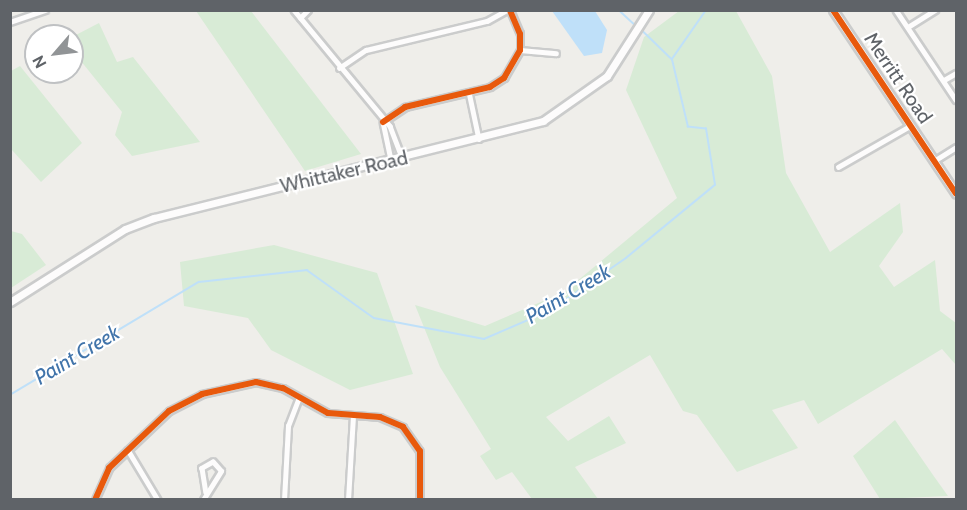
<!DOCTYPE html>
<html>
<head>
<meta charset="utf-8">
<style>
	body { margin:0 }
	#map { position:relative; width:967px; height:510px; overflow:hidden; background:#efeeea; font-family:Cabin,sans-serif }
	div>[style] { position:absolute }
	.green>* { inset:0; background:#d8ebd6 }
	.water>* { inset:0; background:#bfe0f9 }
	.stream>* { height:1.5px; margin:-0.75px; padding:0 0.75px; transform-origin:0.75px; border-radius:0.75px; background:#bfe0f9 }
	.roads { filter:drop-shadow(2px 0 #cbcccc) drop-shadow(-2px 0 #cbcccc) drop-shadow(0 2px #cbcccc) drop-shadow(0 -2px #cbcccc) }
	.street>* { height:4.5px; margin:-2.25px; padding:0 2.25px; transform-origin:2.25px; border-radius:2.25px; background:#fdfcfc }
	.secondary>* { height:7px; margin:-3.5px; padding:0 3.5px; transform-origin:3.5px; border-radius:3.5px; background:#fdfcfc }
	.cycleway>* { height:6px; margin:-3px; padding:0 3px; transform-origin:3px; border-radius:3px; background:#e8590c }
	span { translate:-50% -50%; white-space:nowrap; text-align:center; line-height:1.15; -webkit-text-stroke:4.5px #fff; paint-order:stroke }
	.street-label { font-size:20px; color:#5f6368 }
	.water-label { font-size:21px; color:#4174aa; font-style:italic }
	.frame { position:absolute; inset:0; border:12px solid #5f6368; pointer-events:none }
	.north { position:absolute; left:24px; top:24px; width:60px; height:60px; box-sizing:border-box; background:#fff; border:2px solid #bfc1c3; border-radius:50%; rotate:242deg; font-size:16px; font-weight:700; line-height:24px; text-align:center; color:#5f6368 }
	.north::after { content:''; display:block; margin:auto; width:21px; height:27px; background:#919496; clip-path:polygon(50% 0,100% 100%,50% 72%,0 100%) }
</style>
</head>
<body>
<div id="map">
	<div class="green">
		<div style="clip-path:polygon(196px 11px,251px 11px,361px 154px,305px 171px)"></div>
		<div style="clip-path:polygon(679px 11px,736px 11px,772px 76px,786px 173px,830px 252px,900px 203px,903px 232px,879px 266px,894px 287px,935px 260px,940px 311px,956px 323px,956px 365px,942px 349px,818px 424px,804px 400px,772px 410px,798px 448px,737px 472px,697px 415px,683px 411px,650px 355px,546px 417px,568px 441px,609px 416px,626px 443px,575px 467px,598px 499px,532px 499px,512px 472px,496px 480px,480px 456px,491px 449px,440px 367px,415px 305px,485px 326px,564px 292px,677px 198px,626px 90px,644px 37px)"></div>
		<div style="clip-path:polygon(99px 23px,117px 62px,133px 57px,200px 142px,132px 156px,115px 135px,122px 112px,72px 50px,72px 37px)"></div>
		<div style="clip-path:polygon(20px 66px,82px 143px,41px 182px,11px 149px,11px 71px)"></div>
		<div style="clip-path:polygon(11px 231px,22px 234px,46px 265px,11px 288px)"></div>
		<div style="clip-path:polygon(274px 245px,377px 273px,413px 374px,350px 390px,271px 350px,248px 318px,184px 306px,180px 262px)"></div>
		<div style="clip-path:polygon(895px 420px,933px 475px,948px 496px,880px 499px,853px 456px)"></div>
	</div>
	<div class="water">
		<div style="clip-path:polygon(552px 11px,595px 11px,607px 30px,602px 53px,584px 56px)"></div>
	</div>
	<div class="stream">
		<div style="left:619px;top:10px;width:22px;rotate:43deg"></div>
		<div style="left:672px;top:59px;width:60px;rotate:-55.2deg"></div>
		<div style="left:10px;top:395px;width:220px;rotate:-30.9deg"></div>
		<div style="left:199px;top:282px;width:109px;rotate:-6.3deg"></div>
		<div style="left:307px;top:270px;width:82px;rotate:35.6deg"></div>
		<div style="left:374px;top:318px;width:112px;rotate:10.8deg"></div>
		<div style="left:484px;top:339px;width:71px;rotate:-23.3deg"></div>
		<div style="left:549px;top:311px;width:93px;rotate:-34.5deg"></div>
		<div style="left:626px;top:258px;width:115px;rotate:-39.4deg"></div>
		<div style="left:715px;top:185px;width:57px;rotate:-99.1deg"></div>
		<div style="left:706px;top:129px;width:18px;rotate:-174deg"></div>
		<div style="left:688px;top:127px;width:69px;rotate:-103.4deg"></div>
		<div style="left:672px;top:60px;width:43px;rotate:-135.9deg"></div>
	</div>
	<div class="roads">
		<div class="street">
			<div style="left:294px;top:10px;width:151px;rotate:50.4deg"></div>
			<div style="left:390px;top:126px;width:34px;rotate:69deg"></div>
			<div style="left:896px;top:10px;width:108px;rotate:56.3deg"></div>
			<div style="left:300px;top:18px;width:11px;rotate:-45deg"></div>
			<div style="left:10px;top:22px;width:37px;rotate:-19deg"></div>
			<div style="left:908px;top:27px;width:32px;rotate:-32deg"></div>
			<div style="left:520px;top:50px;width:36px;rotate:5deg"></div>
			<div style="left:339px;top:68px;width:32px;rotate:-34deg"></div>
			<div style="left:366px;top:50px;width:124px;rotate:-13.5deg"></div>
			<div style="left:487px;top:21px;width:23px;rotate:-29deg"></div>
			<div style="left:944px;top:80px;width:14px;rotate:-30deg"></div>
			<div style="left:469px;top:92px;width:48px;rotate:78deg"></div>
			<div style="left:383px;top:122px;width:27px;rotate:-34deg"></div>
			<div style="left:405px;top:107px;width:87px;rotate:-13.2deg"></div>
			<div style="left:490px;top:87px;width:17px;rotate:-33deg"></div>
			<div style="left:504px;top:78px;width:32px;rotate:-60deg"></div>
			<div style="left:520px;top:50px;width:16px;rotate:-90deg"></div>
			<div style="left:520px;top:34px;width:26px;rotate:-113deg"></div>
			<div style="left:383px;top:122px;width:39px;rotate:78deg"></div>
			<div style="left:934px;top:161px;width:26px;rotate:-32deg"></div>
			<div style="left:838px;top:167px;width:83px;rotate:-29.7deg"></div>
			<div style="left:128px;top:450px;width:58px;rotate:59deg"></div>
			<div style="left:95px;top:500px;width:35px;rotate:-66deg"></div>
			<div style="left:109px;top:468px;width:83px;rotate:-43.5deg"></div>
			<div style="left:169px;top:411px;width:37px;rotate:-27deg"></div>
			<div style="left:202px;top:394px;width:55px;rotate:-12.5deg"></div>
			<div style="left:256px;top:382px;width:28px;rotate:13deg"></div>
			<div style="left:283px;top:388px;width:51px;rotate:29.1deg"></div>
			<div style="left:328px;top:413px;width:52px;rotate:4.4deg"></div>
			<div style="left:380px;top:417px;width:25px;rotate:23deg"></div>
			<div style="left:403px;top:427px;width:29px;rotate:55deg"></div>
			<div style="left:420px;top:451px;width:49px;rotate:90deg"></div>
			<div style="left:203px;top:500px;width:34px;rotate:-58deg"></div>
			<div style="left:221px;top:471px;width:12px;rotate:-132deg"></div>
			<div style="left:213px;top:462px;width:13px;rotate:151deg"></div>
			<div style="left:202px;top:468px;width:24px;rotate:81deg"></div>
			<div style="left:284px;top:500px;width:74px;rotate:-86.9deg"></div>
			<div style="left:288px;top:426px;width:30px;rotate:-69deg"></div>
			<div style="left:348px;top:500px;width:84px;rotate:-86.6deg"></div>
		</div>
		<div class="secondary">
			<div style="left:833px;top:10px;width:221px;rotate:56.2deg"></div>
			<div style="left:10px;top:302px;width:136px;rotate:-32.4deg"></div>
			<div style="left:125px;top:229px;width:31px;rotate:-21deg"></div>
			<div style="left:154px;top:218px;width:401px;rotate:-14deg"></div>
			<div style="left:543px;top:121px;width:78px;rotate:-35.1deg"></div>
			<div style="left:607px;top:76px;width:78px;rotate:-57.5deg"></div>
		</div>
	</div>
	<div class="cycleway">
		<div style="left:833px;top:10px;width:221px;rotate:56.2deg"></div>
		<div style="left:383px;top:122px;width:27px;rotate:-34deg"></div>
		<div style="left:405px;top:107px;width:87px;rotate:-13.2deg"></div>
		<div style="left:490px;top:87px;width:17px;rotate:-33deg"></div>
		<div style="left:504px;top:78px;width:32px;rotate:-60deg"></div>
		<div style="left:520px;top:50px;width:16px;rotate:-90deg"></div>
		<div style="left:520px;top:34px;width:26px;rotate:-113deg"></div>
		<div style="left:95px;top:500px;width:35px;rotate:-66deg"></div>
		<div style="left:109px;top:468px;width:83px;rotate:-43.5deg"></div>
		<div style="left:169px;top:411px;width:37px;rotate:-27deg"></div>
		<div style="left:202px;top:394px;width:55px;rotate:-12.5deg"></div>
		<div style="left:256px;top:382px;width:28px;rotate:13deg"></div>
		<div style="left:283px;top:388px;width:51px;rotate:29.1deg"></div>
		<div style="left:328px;top:413px;width:52px;rotate:4.4deg"></div>
		<div style="left:380px;top:417px;width:25px;rotate:23deg"></div>
		<div style="left:403px;top:427px;width:29px;rotate:55deg"></div>
		<div style="left:420px;top:451px;width:49px;rotate:90deg"></div>
	</div>
	<div class="street-label">
		<span style="left:898px;top:78px;rotate:56deg">Merritt Road</span>
		<span style="left:344px;top:172px;rotate:-13deg">Whittaker Road</span>
	</div>
	<div class="water-label">
		<span style="left:568px;top:294px;rotate:-31deg">Paint Creek</span>
		<span style="left:77px;top:355px;rotate:-31deg">Paint Creek</span>
	</div>
	<div class="frame"></div>
	<div class="north">N</div>
</div>
</body>
</html>
